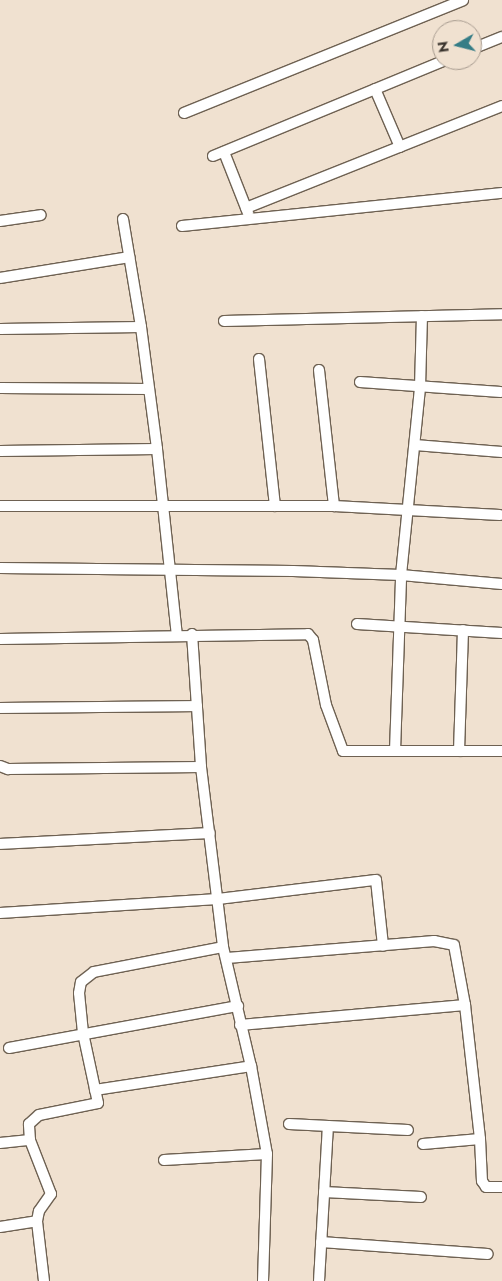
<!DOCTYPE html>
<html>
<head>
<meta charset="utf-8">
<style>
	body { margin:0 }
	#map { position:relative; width:502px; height:1281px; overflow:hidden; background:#f0e1d0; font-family:Jost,sans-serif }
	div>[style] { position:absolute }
	.roads { filter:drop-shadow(1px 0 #6e6152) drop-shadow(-1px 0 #6e6152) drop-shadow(0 1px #6e6152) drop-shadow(0 -1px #6e6152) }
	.minor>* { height:10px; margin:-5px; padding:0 5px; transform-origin:5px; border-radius:5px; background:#fff }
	span { translate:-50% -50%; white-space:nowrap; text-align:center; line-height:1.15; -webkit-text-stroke:5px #f0e1d0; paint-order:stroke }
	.north { position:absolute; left:432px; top:20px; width:50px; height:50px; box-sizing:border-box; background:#f0e1d0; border:1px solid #a79b8f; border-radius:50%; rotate:262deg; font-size:14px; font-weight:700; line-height:20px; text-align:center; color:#39332d }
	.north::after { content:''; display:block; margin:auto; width:18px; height:22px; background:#357d86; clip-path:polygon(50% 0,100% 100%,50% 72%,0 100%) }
</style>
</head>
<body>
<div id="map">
	<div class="roads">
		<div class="minor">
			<div style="left:472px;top:49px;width:32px;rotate:-22deg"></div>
			<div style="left:375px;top:89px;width:63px;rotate:66.7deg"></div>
			<div style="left:184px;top:113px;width:301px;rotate:-22deg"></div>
			<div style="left:224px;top:152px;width:66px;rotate:68.5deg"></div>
			<div style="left:213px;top:156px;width:252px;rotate:-22.4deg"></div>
			<div style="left:246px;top:208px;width:276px;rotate:-21.7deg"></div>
			<div style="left:123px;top:219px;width:109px;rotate:80.5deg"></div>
			<div style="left:141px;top:327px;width:123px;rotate:82.5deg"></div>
			<div style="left:157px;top:449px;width:187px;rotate:83.9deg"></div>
			<div style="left:0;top:221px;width:41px;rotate:-8.3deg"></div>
			<div style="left:182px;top:226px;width:322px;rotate:-5.9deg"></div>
			<div style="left:0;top:278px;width:131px;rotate:-9.2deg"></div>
			<div style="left:224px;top:321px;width:278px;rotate:-1.4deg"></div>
			<div style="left:0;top:329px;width:141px;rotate:-0.8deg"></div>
			<div style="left:259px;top:359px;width:148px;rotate:83.8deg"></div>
			<div style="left:319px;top:370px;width:137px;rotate:83.7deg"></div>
			<div style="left:360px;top:382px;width:141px;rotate:4.1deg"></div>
			<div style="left:0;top:388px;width:149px;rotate:0.4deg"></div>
			<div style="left:415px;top:445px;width:87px;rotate:4.6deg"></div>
			<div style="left:0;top:451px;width:157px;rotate:-0.7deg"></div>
			<div style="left:0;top:506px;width:334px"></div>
			<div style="left:334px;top:506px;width:166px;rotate:3.1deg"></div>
			<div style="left:0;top:568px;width:293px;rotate:0.6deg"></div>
			<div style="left:293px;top:571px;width:108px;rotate:2.1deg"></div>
			<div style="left:401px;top:575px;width:101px;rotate:5.1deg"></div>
			<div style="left:357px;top:624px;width:145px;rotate:3.6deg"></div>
			<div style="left:192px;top:634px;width:133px;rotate:86.1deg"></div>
			<div style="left:201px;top:767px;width:181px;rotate:83deg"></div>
			<div style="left:223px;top:947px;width:122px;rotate:76.8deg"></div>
			<div style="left:251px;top:1066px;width:89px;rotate:79.7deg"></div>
			<div style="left:267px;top:1154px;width:127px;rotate:91.8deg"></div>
			<div style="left:0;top:639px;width:308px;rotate:-0.9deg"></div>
			<div style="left:308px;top:634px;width:8px;rotate:50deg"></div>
			<div style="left:313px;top:640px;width:66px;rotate:78.7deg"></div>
			<div style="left:326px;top:705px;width:49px;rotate:69.7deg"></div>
			<div style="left:343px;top:751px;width:159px"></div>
			<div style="left:0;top:708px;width:197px;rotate:-0.6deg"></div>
			<div style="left:395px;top:751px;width:176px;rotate:-88deg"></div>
			<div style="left:401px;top:575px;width:189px;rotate:-84.2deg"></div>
			<div style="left:420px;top:387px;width:71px;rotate:-88.4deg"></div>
			<div style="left:459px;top:751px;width:121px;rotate:-88.1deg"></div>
			<div style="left:0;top:766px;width:9px;rotate:21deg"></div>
			<div style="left:8px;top:769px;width:193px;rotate:-0.6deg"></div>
			<div style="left:0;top:844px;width:210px;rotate:-3deg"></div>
			<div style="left:0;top:913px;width:218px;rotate:-3.7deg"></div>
			<div style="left:218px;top:899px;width:159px;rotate:-6.9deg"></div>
			<div style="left:376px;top:880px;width:66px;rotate:83.9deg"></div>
			<div style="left:227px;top:958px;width:208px;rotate:-4.7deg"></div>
			<div style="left:434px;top:941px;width:20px;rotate:11deg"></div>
			<div style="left:454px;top:945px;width:61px;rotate:79.6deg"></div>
			<div style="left:240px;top:1025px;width:226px;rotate:-5.1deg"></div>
			<div style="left:465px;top:1005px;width:135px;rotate:83.6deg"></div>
			<div style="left:480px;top:1139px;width:42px;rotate:87.3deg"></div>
			<div style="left:482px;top:1181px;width:7px;rotate:56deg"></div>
			<div style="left:486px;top:1187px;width:16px"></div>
			<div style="left:9px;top:1048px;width:233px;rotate:-10.4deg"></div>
			<div style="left:95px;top:1090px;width:158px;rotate:-8.7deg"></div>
			<div style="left:289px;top:1124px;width:119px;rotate:2.9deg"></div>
			<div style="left:0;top:1143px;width:30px;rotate:-6deg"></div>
			<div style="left:423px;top:1144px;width:57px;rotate:-5deg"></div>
			<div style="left:164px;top:1160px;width:103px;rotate:-3.3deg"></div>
			<div style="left:324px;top:1192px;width:97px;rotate:3deg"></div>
			<div style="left:0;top:1227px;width:37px;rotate:-9deg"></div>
			<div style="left:321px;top:1242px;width:167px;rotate:4.1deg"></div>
			<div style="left:44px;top:1281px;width:60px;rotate:-96.7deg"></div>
			<div style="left:37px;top:1221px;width:10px;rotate:-79deg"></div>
			<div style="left:39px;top:1211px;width:21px;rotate:-55deg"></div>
			<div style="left:51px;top:1194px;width:58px;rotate:-111.3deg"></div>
			<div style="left:30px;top:1140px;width:16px;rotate:-94deg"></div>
			<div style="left:29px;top:1124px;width:13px;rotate:-42deg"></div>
			<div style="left:39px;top:1115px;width:60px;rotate:-11.5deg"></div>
			<div style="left:98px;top:1103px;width:72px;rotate:-102.1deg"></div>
			<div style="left:83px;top:1033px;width:40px;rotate:-95.7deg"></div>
			<div style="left:79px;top:993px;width:11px;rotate:-80deg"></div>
			<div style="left:81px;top:982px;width:16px;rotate:-38deg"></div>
			<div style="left:94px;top:972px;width:131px;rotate:-11deg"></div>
			<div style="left:319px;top:1281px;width:155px;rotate:-86.7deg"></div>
		</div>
	</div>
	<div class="north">N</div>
</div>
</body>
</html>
